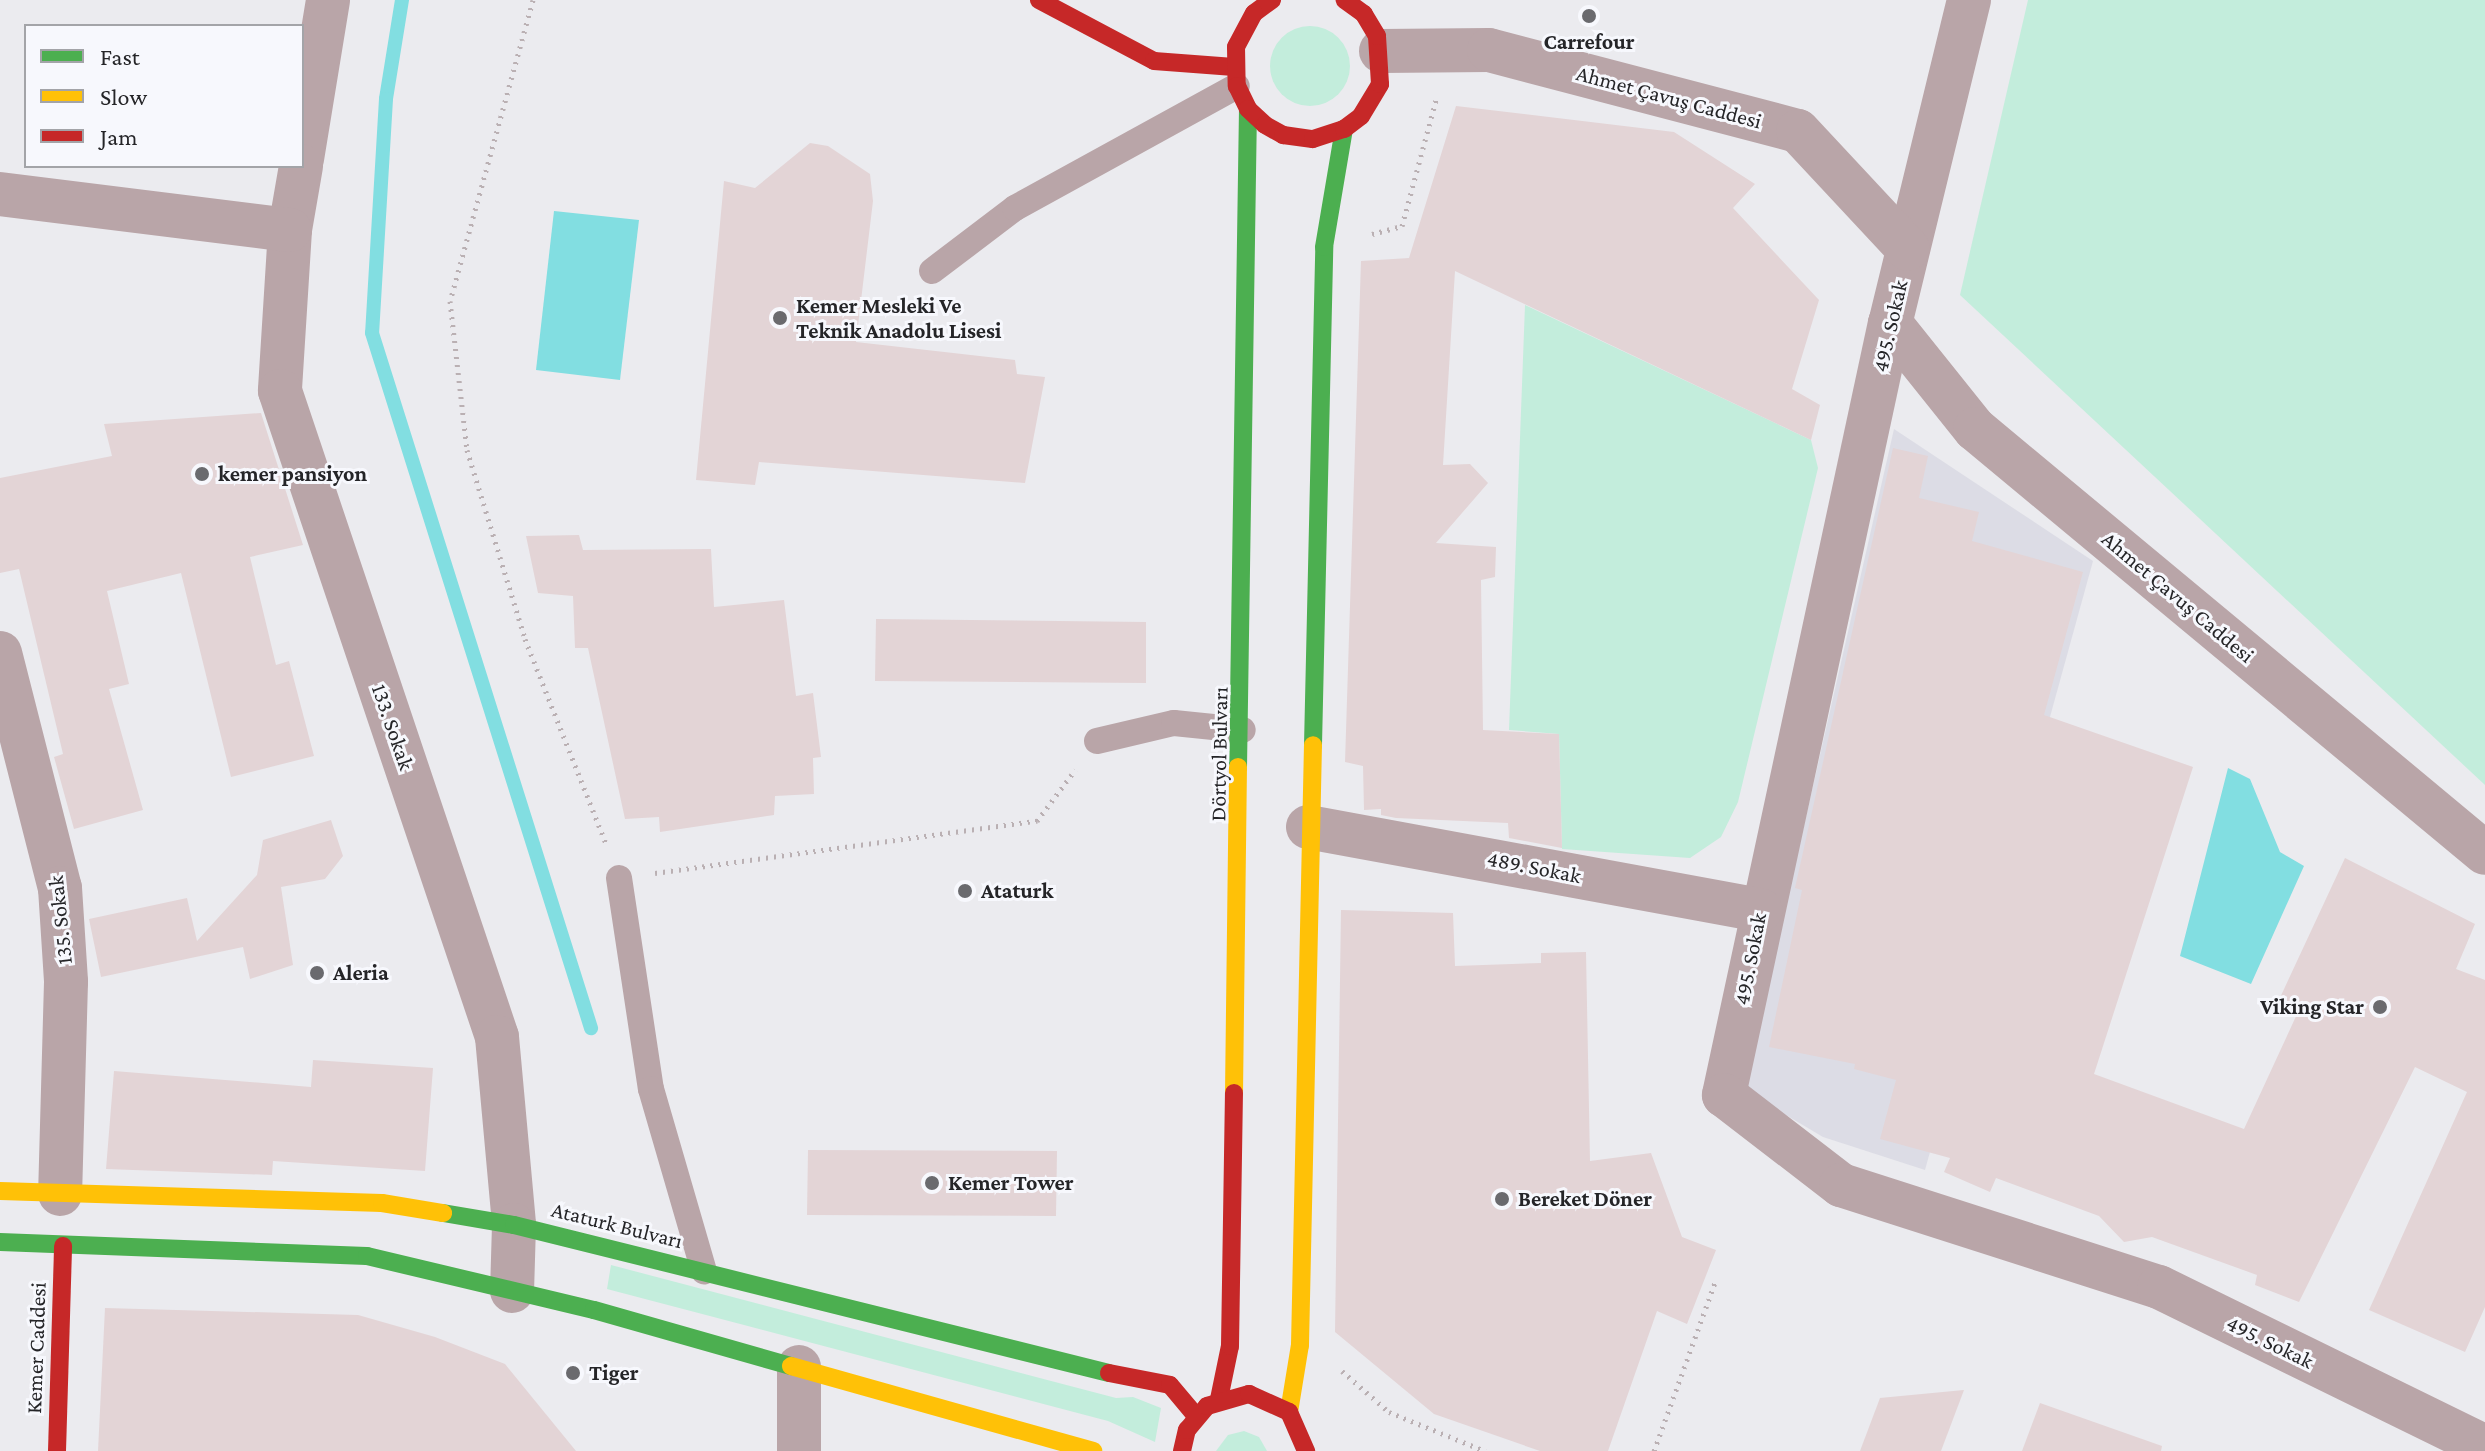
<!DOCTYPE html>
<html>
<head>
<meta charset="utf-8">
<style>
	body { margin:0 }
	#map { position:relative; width:2485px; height:1451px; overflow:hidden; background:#ebebef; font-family:"Crimson Pro",serif }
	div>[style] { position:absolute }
	.built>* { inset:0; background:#dcdce5 }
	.green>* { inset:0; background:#c3eddc }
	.round { border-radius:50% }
	.water>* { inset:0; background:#82dee1 }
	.stream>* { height:14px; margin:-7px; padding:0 7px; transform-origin:7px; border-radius:7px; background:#82dee1 }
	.building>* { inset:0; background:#e3d4d6 }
	.path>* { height:5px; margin-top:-2.5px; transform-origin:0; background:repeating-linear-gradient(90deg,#bab0b3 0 2px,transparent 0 8px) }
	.lane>* { height:26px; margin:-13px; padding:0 13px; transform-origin:13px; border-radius:13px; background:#b9a5a8 }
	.street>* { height:44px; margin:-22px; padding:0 22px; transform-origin:22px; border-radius:22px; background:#b9a5a8 }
	.fast>* { height:18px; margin:-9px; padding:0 9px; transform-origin:9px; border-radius:9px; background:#4caf50 }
	.slow>* { height:18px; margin:-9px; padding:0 9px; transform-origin:9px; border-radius:9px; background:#ffc107 }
	.jam>* { height:18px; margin:-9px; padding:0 9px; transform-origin:9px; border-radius:9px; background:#c62828 }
	.dots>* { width:22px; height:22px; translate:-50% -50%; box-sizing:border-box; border:4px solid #f7f8fd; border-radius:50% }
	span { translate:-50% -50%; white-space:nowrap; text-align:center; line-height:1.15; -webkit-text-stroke:6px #f7f8fd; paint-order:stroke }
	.poi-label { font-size:22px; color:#252528; font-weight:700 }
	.left { translate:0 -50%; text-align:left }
	.right { translate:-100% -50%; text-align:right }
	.street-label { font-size:22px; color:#252528 }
	.legend { position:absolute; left:24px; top:24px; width:280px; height:144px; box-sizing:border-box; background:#f7f8fd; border:2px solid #a3a4a8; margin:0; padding:10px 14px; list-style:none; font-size:24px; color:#252528 }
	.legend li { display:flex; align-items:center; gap:16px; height:40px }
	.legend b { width:40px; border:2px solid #a3a4a8 }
</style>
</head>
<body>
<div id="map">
	<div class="built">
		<div style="clip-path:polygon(1894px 429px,2093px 561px,1925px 1170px,1823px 1137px,1744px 1090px)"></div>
	</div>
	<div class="green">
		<div style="clip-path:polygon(2028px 0,2485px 0,2485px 785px,1960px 295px)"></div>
		<div class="round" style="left:1270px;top:26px;width:80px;height:80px"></div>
		<div style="clip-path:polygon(1525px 305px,1811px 440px,1818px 468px,1738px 802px,1721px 837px,1690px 858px,1562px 849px,1559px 734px,1509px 730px)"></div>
		<div style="clip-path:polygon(611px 1265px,1116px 1398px,1133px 1397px,1161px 1408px,1155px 1442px,1108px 1421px,607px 1289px)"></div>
		<div style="clip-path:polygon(1244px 1431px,1259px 1437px,1267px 1451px,1216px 1451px,1228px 1435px)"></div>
	</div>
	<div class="water">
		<div style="clip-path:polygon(554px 211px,639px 220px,620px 380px,536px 370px)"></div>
		<div style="clip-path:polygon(2228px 768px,2250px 779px,2280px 852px,2304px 866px,2251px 984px,2180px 956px)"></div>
	</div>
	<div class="stream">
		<div style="left:402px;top:0;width:100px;rotate:99.2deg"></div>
		<div style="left:386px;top:99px;width:234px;rotate:93.4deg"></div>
		<div style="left:372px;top:333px;width:729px;rotate:72.51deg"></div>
	</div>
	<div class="building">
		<div style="clip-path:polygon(1456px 106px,1674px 132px,1755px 184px,1733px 208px,1819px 300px,1792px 389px,1820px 405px,1811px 440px,1455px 271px,1443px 465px,1470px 464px,1488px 483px,1436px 543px,1496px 547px,1495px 577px,1481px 580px,1483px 730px,1559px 734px,1562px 848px,1509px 838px,1508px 823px,1396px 818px,1381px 815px,1381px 809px,1364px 810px,1363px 766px,1345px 762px,1361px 261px,1409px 258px)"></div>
		<div style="clip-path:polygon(810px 143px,828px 146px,870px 174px,873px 201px,856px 342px,1015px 360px,1017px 374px,1045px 377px,1025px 483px,759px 462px,755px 485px,696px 480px,724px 181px,755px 188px)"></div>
		<div style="clip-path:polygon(261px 413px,303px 545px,250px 557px,276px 665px,289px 661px,314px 756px,231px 777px,181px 573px,107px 591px,129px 684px,109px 689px,143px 810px,74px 829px,54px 757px,63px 754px,19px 569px,0 573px,0 478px,112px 456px,104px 424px)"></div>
		<div style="clip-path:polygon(1893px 448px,1928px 456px,1919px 498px,1979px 512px,1972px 541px,2083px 572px,2044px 715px,2193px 767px,2094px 1074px,2244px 1129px,2298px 1012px,2278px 1002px,2345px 858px,2475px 924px,2456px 969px,2485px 980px,2485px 1307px,2465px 1352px,2369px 1310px,2467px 1092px,2415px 1067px,2299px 1302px,2255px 1285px,2257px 1275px,2152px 1237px,2124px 1242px,2099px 1216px,1996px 1178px,1990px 1192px,1944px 1172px,1950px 1158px,1880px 1139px,1896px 1080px,1854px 1069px,1855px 1064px,1769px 1047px,1802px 890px,1795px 888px)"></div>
		<div style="clip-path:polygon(579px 535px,583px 550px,711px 549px,714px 607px,784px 600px,796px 696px,813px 693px,821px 757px,813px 758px,814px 794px,775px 796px,774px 815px,660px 832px,659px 817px,625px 819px,588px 648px,575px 648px,573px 596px,538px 593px,526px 536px)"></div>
		<div style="clip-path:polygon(876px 619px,1146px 622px,1146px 683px,875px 681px)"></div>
		<div style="clip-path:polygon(331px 820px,343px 856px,325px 879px,281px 887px,293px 965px,250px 979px,243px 947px,101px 977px,89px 919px,187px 898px,197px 941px,257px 875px,263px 840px)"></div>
		<div style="clip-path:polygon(1341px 910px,1453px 913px,1455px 966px,1541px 963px,1541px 953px,1586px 952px,1590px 1161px,1651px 1153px,1682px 1237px,1716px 1250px,1687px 1324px,1657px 1311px,1608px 1451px,1540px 1451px,1434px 1414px,1335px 1332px)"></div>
		<div style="clip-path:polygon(313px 1060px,433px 1068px,425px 1171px,273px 1161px,272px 1175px,106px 1169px,114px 1071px,311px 1087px)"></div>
		<div style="clip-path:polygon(808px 1150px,1057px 1151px,1056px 1216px,807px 1215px)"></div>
		<div style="clip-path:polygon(105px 1308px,358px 1315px,435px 1337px,505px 1364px,576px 1451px,98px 1451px)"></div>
		<div style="clip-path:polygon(1964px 1390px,1941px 1451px,1860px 1451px,1880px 1398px)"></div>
		<div style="clip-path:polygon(2040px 1403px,2162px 1446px,2161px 1451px,2022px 1451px)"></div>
	</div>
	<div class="path">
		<div style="left:533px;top:0;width:312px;rotate:105.4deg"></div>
		<div style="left:450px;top:301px;width:150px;rotate:83.5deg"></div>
		<div style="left:467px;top:450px;width:198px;rotate:72.9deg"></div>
		<div style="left:525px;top:639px;width:223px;rotate:68.4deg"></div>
		<div style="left:1372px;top:234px;width:31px;rotate:-15deg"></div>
		<div style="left:1402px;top:226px;width:135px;rotate:-74.9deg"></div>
		<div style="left:655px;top:873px;width:386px;rotate:-7.8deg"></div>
		<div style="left:1037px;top:821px;width:64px;rotate:-53.3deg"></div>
		<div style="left:1342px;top:1371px;width:62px;rotate:41.1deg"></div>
		<div style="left:1389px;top:1412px;width:104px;rotate:22.1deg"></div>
		<div style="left:1654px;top:1451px;width:182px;rotate:-70.1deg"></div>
	</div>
	<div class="lane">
		<div style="left:932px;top:271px;width:104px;rotate:-37.2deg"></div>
		<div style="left:1015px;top:208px;width:253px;rotate:-28.8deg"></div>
		<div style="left:1097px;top:741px;width:79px;rotate:-13.2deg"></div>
		<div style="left:1174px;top:723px;width:69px;rotate:5.8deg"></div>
		<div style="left:619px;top:878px;width:213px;rotate:81.4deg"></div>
		<div style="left:651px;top:1089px;width:190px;rotate:73.8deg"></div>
	</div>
	<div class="street">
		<div style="left:1969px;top:0;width:333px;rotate:103.7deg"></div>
		<div style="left:1890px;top:323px;width:790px;rotate:102.14deg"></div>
		<div style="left:1724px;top:1095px;width:148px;rotate:37.6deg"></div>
		<div style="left:1841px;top:1185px;width:334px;rotate:17.8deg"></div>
		<div style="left:2159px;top:1287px;width:363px;rotate:26.1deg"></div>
		<div style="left:1381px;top:51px;width:108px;rotate:-0.5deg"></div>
		<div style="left:1489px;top:50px;width:319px;rotate:14.7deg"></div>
		<div style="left:1798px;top:131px;width:161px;rotate:47deg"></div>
		<div style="left:302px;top:159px;width:161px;rotate:-80.7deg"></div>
		<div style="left:301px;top:166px;width:65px;rotate:99.8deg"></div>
		<div style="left:290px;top:230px;width:161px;rotate:93.6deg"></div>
		<div style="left:280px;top:391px;width:681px;rotate:71.43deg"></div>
		<div style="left:497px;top:1037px;width:189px;rotate:84.8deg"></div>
		<div style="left:514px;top:1225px;width:66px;rotate:91.7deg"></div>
		<div style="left:0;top:194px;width:292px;rotate:7.1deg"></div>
		<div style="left:1890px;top:323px;width:136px;rotate:51.3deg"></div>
		<div style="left:1975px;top:429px;width:663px;rotate:39.74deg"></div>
		<div style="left:0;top:653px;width:243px;rotate:75.7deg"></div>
		<div style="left:60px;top:888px;width:94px;rotate:86.3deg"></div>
		<div style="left:66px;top:982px;width:212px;rotate:91.6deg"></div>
		<div style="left:1308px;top:827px;width:460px;rotate:10.4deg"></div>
		<div style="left:799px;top:1451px;width:84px;rotate:-90deg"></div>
	</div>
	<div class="fast">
		<div style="left:1313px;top:745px;width:498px;rotate:-88.7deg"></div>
		<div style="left:1324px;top:247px;width:120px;rotate:-80.4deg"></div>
		<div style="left:1238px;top:767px;width:658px;rotate:-89.13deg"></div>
		<div style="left:443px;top:1213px;width:72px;rotate:9.6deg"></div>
		<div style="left:514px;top:1225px;width:613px;rotate:13.97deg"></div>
		<div style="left:0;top:1242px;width:367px;rotate:2.2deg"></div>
		<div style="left:367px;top:1256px;width:233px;rotate:13.4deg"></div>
		<div style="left:594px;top:1310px;width:205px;rotate:15.9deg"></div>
	</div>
	<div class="slow">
		<div style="left:1234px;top:1093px;width:326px;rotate:-89.3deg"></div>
		<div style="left:0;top:1191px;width:382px;rotate:1.8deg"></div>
		<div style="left:382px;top:1203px;width:62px;rotate:9.3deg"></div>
		<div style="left:791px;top:1366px;width:314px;rotate:15.7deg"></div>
		<div style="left:1289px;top:1412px;width:68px;rotate:-80.7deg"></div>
		<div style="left:1300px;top:1345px;width:600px;rotate:-88.76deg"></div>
	</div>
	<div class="jam">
		<div style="left:1039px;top:0;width:130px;rotate:27.9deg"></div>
		<div style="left:1154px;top:61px;width:80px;rotate:4.3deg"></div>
		<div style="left:1272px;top:0;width:22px;rotate:144deg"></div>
		<div style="left:1254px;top:13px;width:38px;rotate:118deg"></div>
		<div style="left:1236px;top:47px;width:39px;rotate:89deg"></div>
		<div style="left:1237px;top:86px;width:25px;rotate:64deg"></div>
		<div style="left:1248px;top:109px;width:23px;rotate:43deg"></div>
		<div style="left:1265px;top:125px;width:21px;rotate:29deg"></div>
		<div style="left:1283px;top:135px;width:30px;rotate:8deg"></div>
		<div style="left:1313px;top:139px;width:33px;rotate:-18deg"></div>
		<div style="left:1344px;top:129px;width:21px;rotate:-37deg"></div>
		<div style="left:1361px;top:116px;width:37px;rotate:-59deg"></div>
		<div style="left:1380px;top:84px;width:48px;rotate:-93.6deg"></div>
		<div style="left:1377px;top:36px;width:26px;rotate:-121deg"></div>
		<div style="left:1364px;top:14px;width:24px;rotate:-144deg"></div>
		<div style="left:1109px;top:1373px;width:62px;rotate:11.1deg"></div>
		<div style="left:1170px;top:1385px;width:40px;rotate:50deg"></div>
		<div style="left:1219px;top:1399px;width:54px;rotate:-78.3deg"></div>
		<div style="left:1230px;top:1346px;width:253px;rotate:-89.1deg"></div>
		<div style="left:57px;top:1451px;width:205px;rotate:-88.3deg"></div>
		<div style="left:1182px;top:1451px;width:22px;rotate:-77deg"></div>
		<div style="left:1187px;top:1430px;width:31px;rotate:-50deg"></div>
		<div style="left:1207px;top:1406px;width:44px;rotate:-15.9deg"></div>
		<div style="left:1249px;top:1394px;width:44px;rotate:24.2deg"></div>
		<div style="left:1289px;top:1412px;width:43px;rotate:66.4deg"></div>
	</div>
	<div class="dots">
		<div style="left:1589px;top:16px;background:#6a6a6e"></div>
		<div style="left:780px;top:318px;background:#6a6a6e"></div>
		<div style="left:202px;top:474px;background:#6a6a6e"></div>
		<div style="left:965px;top:891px;background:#6a6a6e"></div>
		<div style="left:317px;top:973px;background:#6a6a6e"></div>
		<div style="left:2380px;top:1007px;background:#6a6a6e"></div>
		<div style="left:932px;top:1183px;background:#6a6a6e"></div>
		<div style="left:1502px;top:1199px;background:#6a6a6e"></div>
		<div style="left:573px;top:1373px;background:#6a6a6e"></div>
	</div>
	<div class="poi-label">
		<span style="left:1589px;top:42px">Carrefour</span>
		<span class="left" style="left:796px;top:318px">Kemer Mesleki Ve<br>Teknik Anadolu Lisesi</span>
		<span class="left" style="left:218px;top:474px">kemer pansiyon</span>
		<span class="left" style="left:981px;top:891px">Ataturk</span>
		<span class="left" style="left:333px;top:973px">Aleria</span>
		<span class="right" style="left:2364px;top:1007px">Viking Star</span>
		<span class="left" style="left:948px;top:1183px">Kemer Tower</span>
		<span class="left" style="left:1518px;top:1199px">Bereket Döner</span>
		<span class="left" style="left:589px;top:1373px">Tiger</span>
	</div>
	<div class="street-label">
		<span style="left:1669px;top:97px;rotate:15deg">Ahmet Çavuş Caddesi</span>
		<span style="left:1890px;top:326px;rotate:-77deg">495. Sokak</span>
		<span style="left:2178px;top:597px;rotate:40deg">Ahmet Çavuş Caddesi</span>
		<span style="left:393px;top:727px;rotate:71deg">133. Sokak</span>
		<span style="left:1219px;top:754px;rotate:-89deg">Dörtyol Bulvarı</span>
		<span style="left:1534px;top:867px;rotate:11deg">489. Sokak</span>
		<span style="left:60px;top:920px;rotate:-96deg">135. Sokak</span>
		<span style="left:1750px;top:959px;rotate:-79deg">495. Sokak</span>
		<span style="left:617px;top:1225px;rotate:14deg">Ataturk Bulvarı</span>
		<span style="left:2270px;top:1342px;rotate:26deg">495. Sokak</span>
		<span style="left:36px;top:1348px;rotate:-88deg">Kemer Caddesi</span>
	</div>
	<ul class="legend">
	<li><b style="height:10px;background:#4caf50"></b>Fast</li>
	<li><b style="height:10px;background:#ffc107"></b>Slow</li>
	<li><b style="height:10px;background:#c62828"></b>Jam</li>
	</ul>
</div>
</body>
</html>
